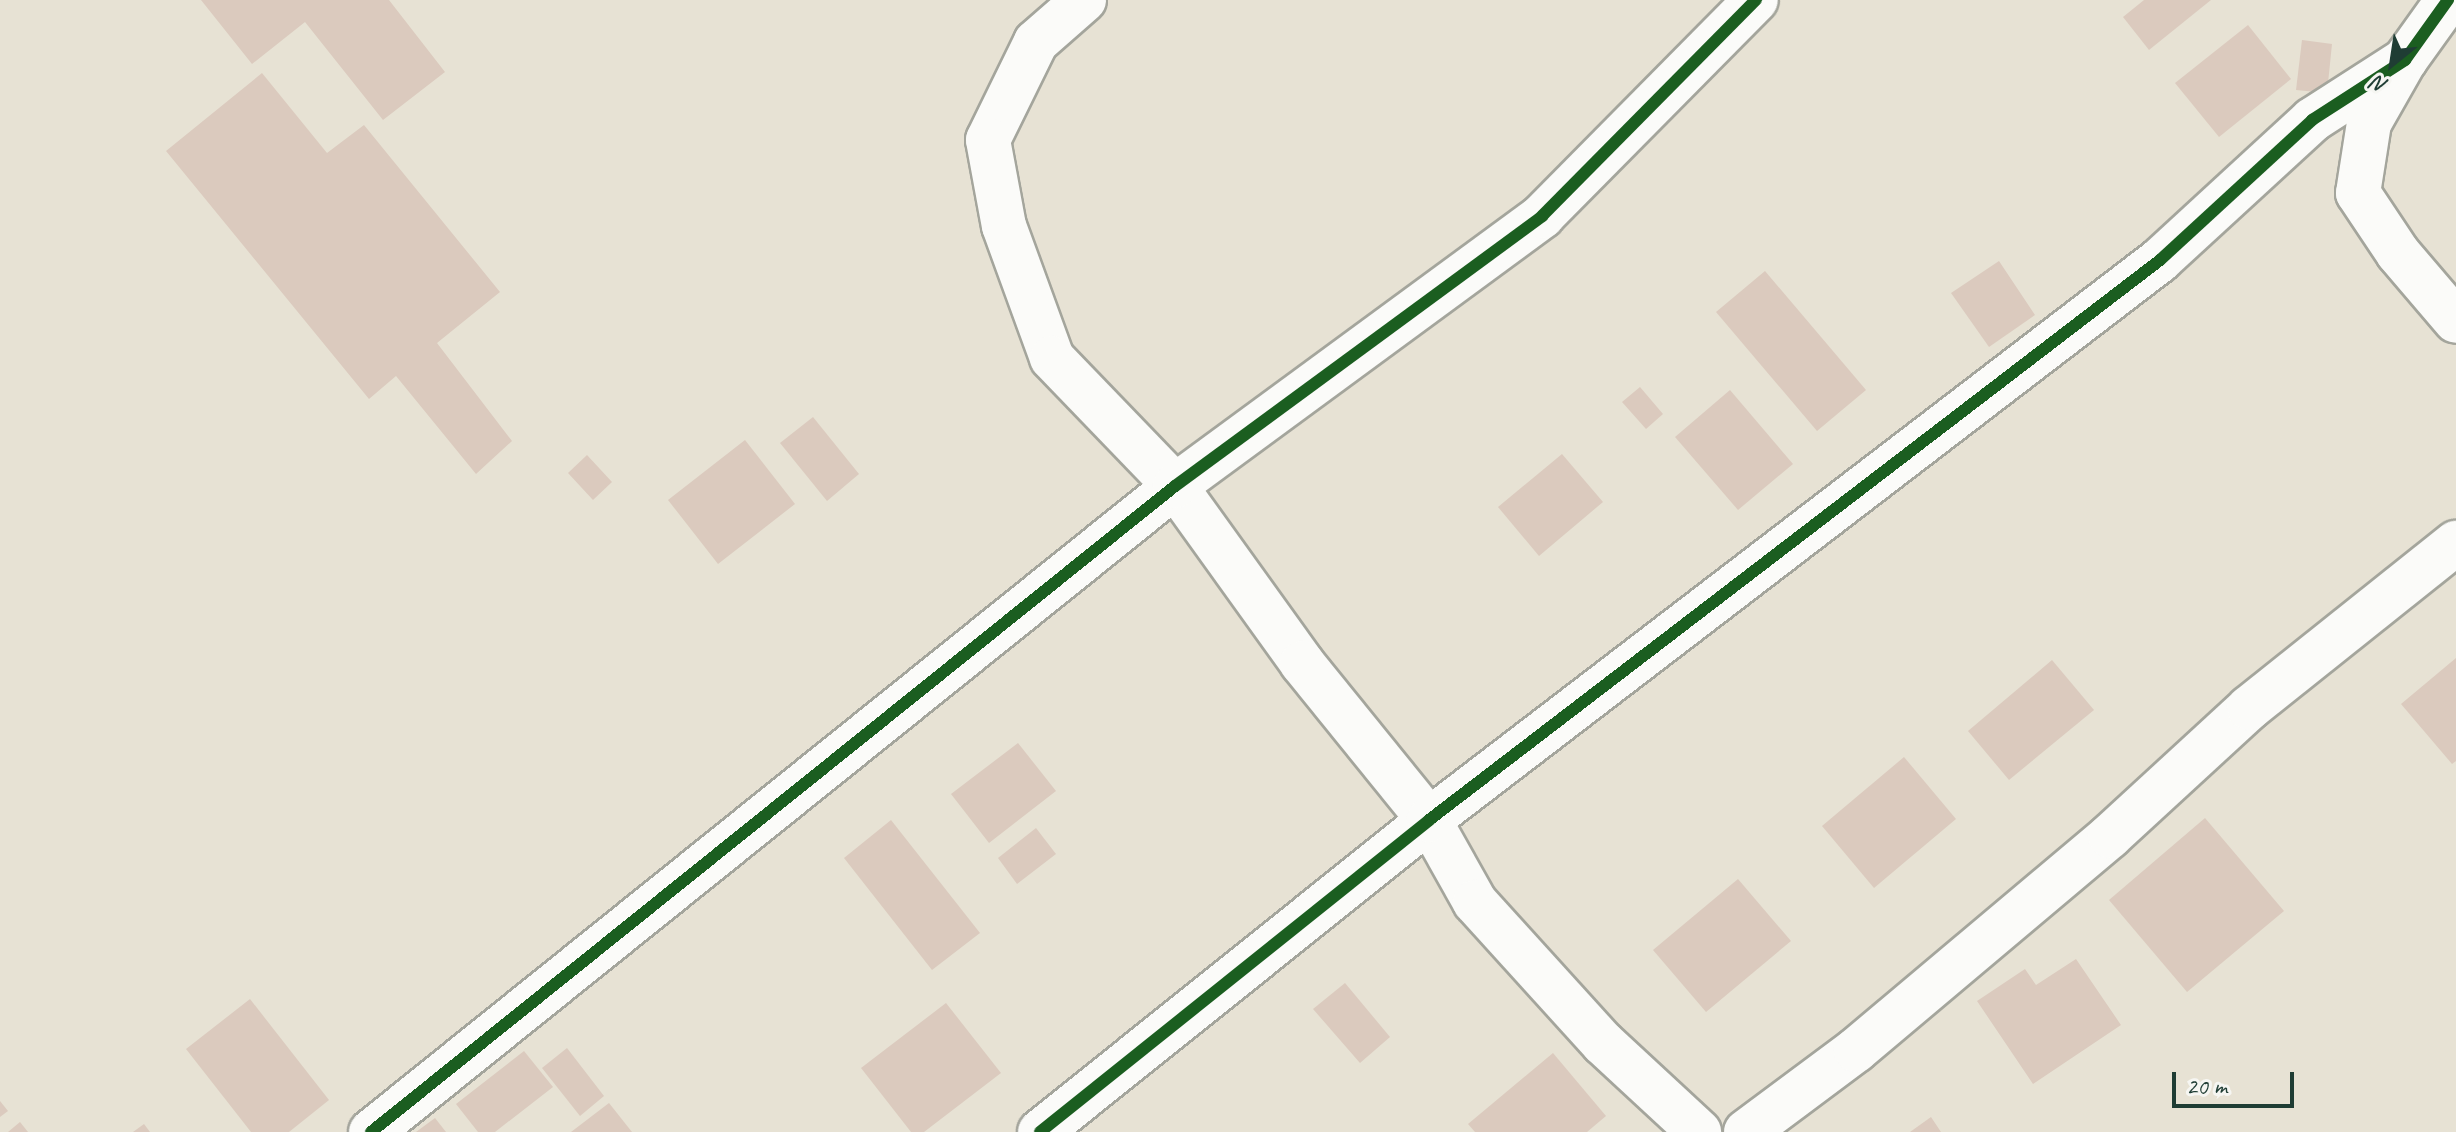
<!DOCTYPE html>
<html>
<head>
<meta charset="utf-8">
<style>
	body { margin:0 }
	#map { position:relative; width:2456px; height:1132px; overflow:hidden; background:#e7e2d4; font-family:Caveat,sans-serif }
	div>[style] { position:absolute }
	.building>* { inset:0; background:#dbcabe }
	.roads { filter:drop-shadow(2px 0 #a4a59c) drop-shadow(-2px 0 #a4a59c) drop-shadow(0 2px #a4a59c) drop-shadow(0 -2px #a4a59c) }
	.minor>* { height:44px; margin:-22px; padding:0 22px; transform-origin:22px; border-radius:22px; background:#fbfbf9 }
	.cycleway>* { height:12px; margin:-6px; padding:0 6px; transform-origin:6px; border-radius:6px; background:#1b5e20 }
	span { translate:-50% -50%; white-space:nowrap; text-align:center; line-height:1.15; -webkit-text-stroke:6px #f6f6f2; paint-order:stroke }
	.north { position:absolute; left:2352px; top:24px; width:80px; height:80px; -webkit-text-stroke:6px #f6f6f2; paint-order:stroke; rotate:210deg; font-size:22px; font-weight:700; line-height:32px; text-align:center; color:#1f3d34 }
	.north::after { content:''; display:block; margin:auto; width:28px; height:36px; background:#1f3d34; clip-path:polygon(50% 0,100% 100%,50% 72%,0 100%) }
	.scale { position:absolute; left:2172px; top:1072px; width:122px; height:36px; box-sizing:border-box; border:4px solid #1f3d34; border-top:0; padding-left:10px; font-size:24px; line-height:28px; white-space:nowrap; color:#1f3d34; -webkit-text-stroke:6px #f6f6f2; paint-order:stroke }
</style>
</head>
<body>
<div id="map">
	<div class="building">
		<div style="clip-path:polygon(201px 0,389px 0,445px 72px,383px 120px,305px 22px,252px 64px)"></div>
		<div style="clip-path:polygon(2144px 0,2211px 0,2149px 50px,2123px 17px)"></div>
		<div style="clip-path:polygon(2248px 25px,2291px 79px,2219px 137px,2175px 83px)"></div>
		<div style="clip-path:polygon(2302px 40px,2332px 44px,2327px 93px,2296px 90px)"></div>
		<div style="clip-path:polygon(262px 73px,327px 153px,364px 125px,500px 292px,437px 343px,512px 441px,476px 474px,396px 376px,369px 399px,166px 151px)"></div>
		<div style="clip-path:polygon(1999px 261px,2035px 315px,1989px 347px,1951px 293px)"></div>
		<div style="clip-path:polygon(1765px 271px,1866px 390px,1817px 431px,1716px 312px)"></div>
		<div style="clip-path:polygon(1640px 387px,1663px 414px,1646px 429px,1622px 402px)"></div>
		<div style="clip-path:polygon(1730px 390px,1793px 464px,1738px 510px,1675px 437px)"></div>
		<div style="clip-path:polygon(813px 417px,859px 474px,827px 501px,780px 443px)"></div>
		<div style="clip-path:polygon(745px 440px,795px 504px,718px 564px,668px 500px)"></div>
		<div style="clip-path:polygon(1562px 454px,1603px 502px,1539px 556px,1498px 507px)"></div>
		<div style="clip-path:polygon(587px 455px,612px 482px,593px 500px,568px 473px)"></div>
		<div style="clip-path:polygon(2456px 658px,2456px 761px,2452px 764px,2401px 704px)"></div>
		<div style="clip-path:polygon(2052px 660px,2094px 710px,2009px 780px,1968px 731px)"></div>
		<div style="clip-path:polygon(1018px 743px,1056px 791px,989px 843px,951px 794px)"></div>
		<div style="clip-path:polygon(1904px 757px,1956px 819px,1874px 888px,1822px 826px)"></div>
		<div style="clip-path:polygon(2205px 818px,2284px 911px,2187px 992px,2109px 900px)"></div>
		<div style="clip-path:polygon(891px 820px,980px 933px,932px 970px,844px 858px)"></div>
		<div style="clip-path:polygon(1036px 828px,1056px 854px,1017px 884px,998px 858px)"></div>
		<div style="clip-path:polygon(1738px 879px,1791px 941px,1706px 1012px,1653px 950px)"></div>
		<div style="clip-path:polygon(2076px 959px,2121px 1025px,2033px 1084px,1977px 1001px,2025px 969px,2036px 985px)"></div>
		<div style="clip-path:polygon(1345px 983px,1390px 1037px,1360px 1063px,1313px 1009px)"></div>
		<div style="clip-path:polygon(250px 999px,329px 1100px,289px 1132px,251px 1132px,186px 1049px)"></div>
		<div style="clip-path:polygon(946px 1003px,1001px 1073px,924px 1132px,911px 1132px,861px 1068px)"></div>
		<div style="clip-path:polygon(567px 1048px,604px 1096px,580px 1116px,542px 1068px)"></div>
		<div style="clip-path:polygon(524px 1051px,553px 1087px,495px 1132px,478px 1132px,456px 1104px)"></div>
		<div style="clip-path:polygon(1553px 1053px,1606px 1116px,1587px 1132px,1475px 1132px,1468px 1124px)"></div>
		<div style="clip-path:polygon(0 1101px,8px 1111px,0 1117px)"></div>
		<div style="clip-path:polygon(609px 1103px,632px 1132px,571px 1132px)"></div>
		<div style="clip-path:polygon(1931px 1117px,1941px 1132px,1910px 1132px)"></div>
		<div style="clip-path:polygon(435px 1118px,446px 1132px,416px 1132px)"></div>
		<div style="clip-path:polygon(20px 1122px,28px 1132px,8px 1132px)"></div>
		<div style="clip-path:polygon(144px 1124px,150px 1132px,133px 1132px)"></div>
	</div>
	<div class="roads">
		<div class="minor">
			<div style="left:1084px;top:0;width:64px;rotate:138.8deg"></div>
			<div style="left:1036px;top:42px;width:109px;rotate:116.1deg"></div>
			<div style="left:988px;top:140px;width:87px;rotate:79.5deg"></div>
			<div style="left:1004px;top:226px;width:140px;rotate:70deg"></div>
			<div style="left:1052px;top:358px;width:178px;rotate:46.1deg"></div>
			<div style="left:1175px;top:486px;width:218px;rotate:54.3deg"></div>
			<div style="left:1302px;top:663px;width:202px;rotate:51deg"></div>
			<div style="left:1429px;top:820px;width:94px;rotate:60.7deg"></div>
			<div style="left:1475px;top:902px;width:190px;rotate:47.8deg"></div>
			<div style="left:1603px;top:1043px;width:131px;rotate:42.8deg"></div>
			<div style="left:2402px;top:65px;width:67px;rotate:119.6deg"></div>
			<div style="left:2369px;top:123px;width:71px;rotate:98.9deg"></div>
			<div style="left:2358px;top:193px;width:72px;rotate:56.3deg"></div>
			<div style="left:2398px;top:253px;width:89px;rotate:49.5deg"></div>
			<div style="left:371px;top:1132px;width:1031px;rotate:-38.78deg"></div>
			<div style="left:1175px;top:486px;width:456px;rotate:-36.3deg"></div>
			<div style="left:1542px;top:216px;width:304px;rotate:-45.3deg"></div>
			<div style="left:1040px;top:1132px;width:499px;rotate:-38.7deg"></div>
			<div style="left:1429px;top:820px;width:921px;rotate:-37.45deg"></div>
			<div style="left:2160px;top:260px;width:207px;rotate:-42.6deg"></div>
			<div style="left:2312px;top:120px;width:111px;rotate:-32.8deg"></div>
			<div style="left:2405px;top:60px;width:74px;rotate:-54.4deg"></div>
			<div style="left:1746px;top:1132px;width:137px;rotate:-36.7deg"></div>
			<div style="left:1856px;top:1050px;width:332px;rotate:-40.1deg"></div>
			<div style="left:2110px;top:836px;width:189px;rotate:-42.6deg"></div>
			<div style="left:2249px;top:708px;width:265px;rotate:-38.6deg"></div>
		</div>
	</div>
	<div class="cycleway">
		<div style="left:371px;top:1132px;width:1031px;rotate:-38.78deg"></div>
		<div style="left:1175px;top:486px;width:456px;rotate:-36.3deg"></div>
		<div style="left:1542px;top:216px;width:304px;rotate:-45.3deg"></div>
		<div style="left:1040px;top:1132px;width:499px;rotate:-38.7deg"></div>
		<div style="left:1429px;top:820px;width:921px;rotate:-37.45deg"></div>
		<div style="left:2160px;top:260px;width:207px;rotate:-42.6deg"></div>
		<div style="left:2312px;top:120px;width:111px;rotate:-32.8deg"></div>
		<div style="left:2405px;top:60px;width:74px;rotate:-54.4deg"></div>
	</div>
	<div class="north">N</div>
	<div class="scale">20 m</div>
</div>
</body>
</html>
